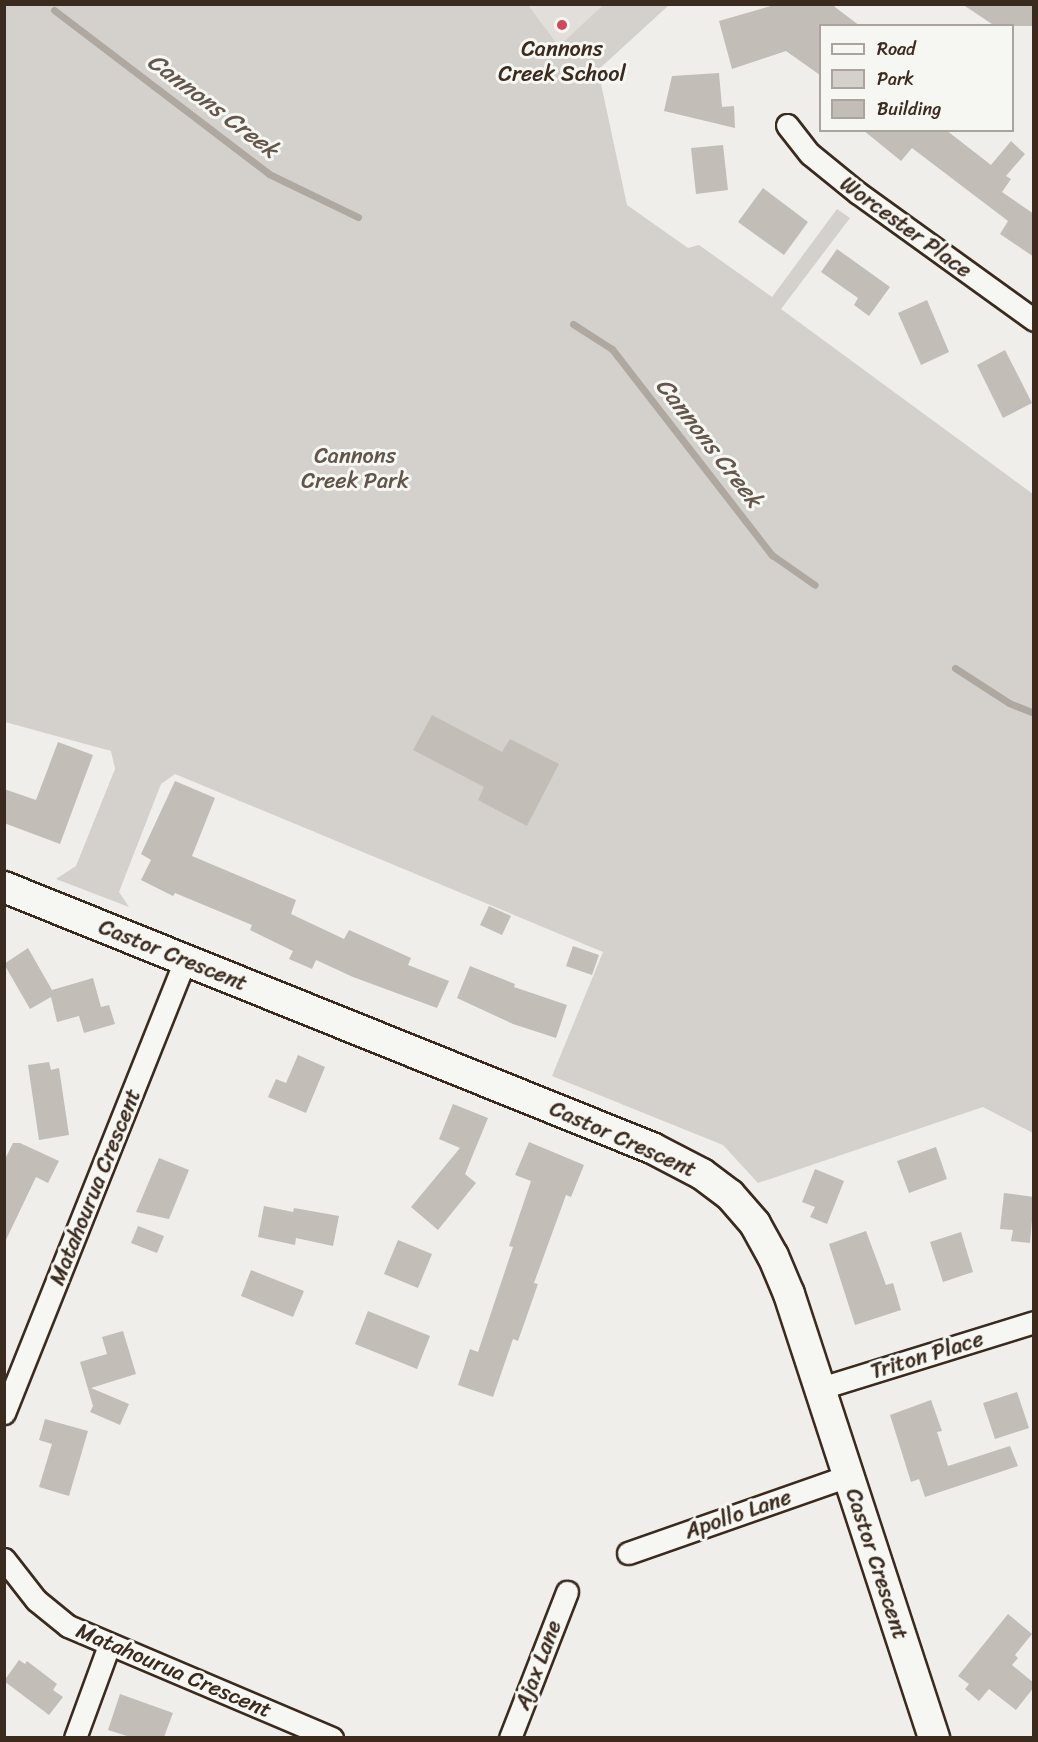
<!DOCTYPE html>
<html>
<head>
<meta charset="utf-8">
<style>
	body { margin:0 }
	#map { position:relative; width:1038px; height:1742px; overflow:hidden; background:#efeeea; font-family:Sriracha,sans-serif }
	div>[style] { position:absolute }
	.built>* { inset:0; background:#e2dfdb }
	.green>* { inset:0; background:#d4d1cc }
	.stream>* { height:7px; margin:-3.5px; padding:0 3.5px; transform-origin:3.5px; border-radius:3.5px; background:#afa8a1 }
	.building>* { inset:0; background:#c2bdb7 }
	.roads { filter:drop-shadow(2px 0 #3b2a1e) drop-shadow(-2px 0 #3b2a1e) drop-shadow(0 2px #3b2a1e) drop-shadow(0 -2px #3b2a1e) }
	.street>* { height:21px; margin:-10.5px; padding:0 10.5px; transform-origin:10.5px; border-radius:10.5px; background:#f6f6f2 }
	.secondary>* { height:30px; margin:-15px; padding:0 15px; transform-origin:15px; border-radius:15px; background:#f6f6f2 }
	.dots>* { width:16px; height:16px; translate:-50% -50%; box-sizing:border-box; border:3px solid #f6f6f2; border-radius:50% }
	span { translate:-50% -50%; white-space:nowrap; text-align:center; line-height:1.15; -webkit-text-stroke:6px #f6f6f2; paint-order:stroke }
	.poi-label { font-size:22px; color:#3b2a1e }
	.street-label { font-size:22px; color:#3b2a1e }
	.park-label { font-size:22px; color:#61544a }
	.water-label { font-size:24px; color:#64564c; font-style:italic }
	.frame { position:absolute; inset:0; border:6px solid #3b2a1e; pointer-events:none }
	.legend { position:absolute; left:819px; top:24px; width:195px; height:108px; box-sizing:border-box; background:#f6f6f2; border:2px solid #aba49d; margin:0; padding:8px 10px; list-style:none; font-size:18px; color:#3b2a1e }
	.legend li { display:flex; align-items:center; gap:12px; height:30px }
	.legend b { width:30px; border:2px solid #aba49d }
</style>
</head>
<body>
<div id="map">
	<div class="built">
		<div style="clip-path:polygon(528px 5px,603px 5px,559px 46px)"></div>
	</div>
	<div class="green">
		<div style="clip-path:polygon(4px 5px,528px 5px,559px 46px,603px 5px,669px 5px,598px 70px,627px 205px,688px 248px,699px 245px,772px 297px,837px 209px,850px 218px,781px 309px,1033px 494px,1033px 1133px,983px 1107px,758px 1183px,723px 1145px,552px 1076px,603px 952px,175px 774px,161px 784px,119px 892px,129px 907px,56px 879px,76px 866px,115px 769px,111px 751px,5px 722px)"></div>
	</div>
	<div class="stream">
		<div style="left:54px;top:10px;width:270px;rotate:37.3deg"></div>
		<div style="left:269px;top:174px;width:99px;rotate:25.8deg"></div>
		<div style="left:573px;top:324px;width:46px;rotate:32.7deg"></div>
		<div style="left:612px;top:349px;width:261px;rotate:52.2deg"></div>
		<div style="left:772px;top:555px;width:52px;rotate:34.9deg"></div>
		<div style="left:955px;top:668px;width:64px;rotate:32.9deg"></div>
		<div style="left:1009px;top:703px;width:27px;rotate:22deg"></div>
	</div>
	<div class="building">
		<div style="clip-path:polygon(778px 4px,831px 4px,860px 26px,820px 26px,820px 75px,786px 51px,732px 69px,719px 21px)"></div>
		<div style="clip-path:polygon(962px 4px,1034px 4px,1034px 26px,995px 26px)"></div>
		<div style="clip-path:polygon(719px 73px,722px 107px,734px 106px,735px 128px,664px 111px,672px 76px)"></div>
		<div style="clip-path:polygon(863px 130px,946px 130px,991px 165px,1011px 141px,1025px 154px,1006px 176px,1011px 179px,1002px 192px,1034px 214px,1034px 257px,1000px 234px,1008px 221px,912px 148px,901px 161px)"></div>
		<div style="clip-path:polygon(723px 145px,728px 190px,696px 194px,691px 148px)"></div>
		<div style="clip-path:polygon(763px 188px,808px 222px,784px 255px,738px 222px)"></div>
		<div style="clip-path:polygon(837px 249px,890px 287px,869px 316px,854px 305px,858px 298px,821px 272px)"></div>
		<div style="clip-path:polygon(927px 300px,949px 352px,921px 365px,898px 313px)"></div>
		<div style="clip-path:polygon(1005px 350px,1032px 403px,1003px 418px,977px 365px)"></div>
		<div style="clip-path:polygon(432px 715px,502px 752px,510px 739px,559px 764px,527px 826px,478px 800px,484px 787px,413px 750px)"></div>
		<div style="clip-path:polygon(58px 742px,93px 755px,60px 844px,4px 823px,4px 789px,36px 800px)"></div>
		<div style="clip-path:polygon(175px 781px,215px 798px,192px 856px,296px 900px,291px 914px,344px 939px,349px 930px,411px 958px,408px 965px,449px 981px,437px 1008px,353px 977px,316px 960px,312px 969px,289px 959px,293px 951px,250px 930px,252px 925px,175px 893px,173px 896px,141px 880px,151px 860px,141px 854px)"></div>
		<div style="clip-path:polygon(489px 906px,511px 916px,502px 935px,480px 925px)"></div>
		<div style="clip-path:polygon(573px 946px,599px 955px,592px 975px,566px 966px)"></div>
		<div style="clip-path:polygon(28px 948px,52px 990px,93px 978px,101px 1007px,109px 1005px,115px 1024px,84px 1033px,79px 1016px,57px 1022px,51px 997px,30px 1009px,4px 964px)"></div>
		<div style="clip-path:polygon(470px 966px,515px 984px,514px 987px,567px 1005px,556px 1038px,513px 1024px,457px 998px)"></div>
		<div style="clip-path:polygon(298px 1055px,325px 1067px,306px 1113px,268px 1097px,276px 1079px,286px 1083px)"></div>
		<div style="clip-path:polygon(49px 1062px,51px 1070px,59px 1068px,69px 1135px,39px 1140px,28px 1065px)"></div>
		<div style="clip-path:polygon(453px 1104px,488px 1118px,465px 1174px,476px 1183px,438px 1230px,411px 1207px,460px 1148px,439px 1139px)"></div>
		<div style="clip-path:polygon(529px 1142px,584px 1165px,571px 1197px,566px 1195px,534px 1283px,538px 1284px,518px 1341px,513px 1339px,493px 1397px,458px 1385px,470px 1349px,478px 1352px,513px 1247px,509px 1246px,531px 1181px,515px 1175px)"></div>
		<div style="clip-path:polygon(13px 1143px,20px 1143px,59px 1161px,48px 1183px,36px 1177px,4px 1244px,4px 1161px)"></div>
		<div style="clip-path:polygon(936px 1147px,947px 1179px,909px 1193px,897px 1161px)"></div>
		<div style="clip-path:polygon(159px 1158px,189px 1170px,169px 1219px,136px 1212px)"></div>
		<div style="clip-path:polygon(815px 1169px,844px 1181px,827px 1224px,810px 1217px,815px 1207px,802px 1202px)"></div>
		<div style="clip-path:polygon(1004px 1193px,1034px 1197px,1030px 1243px,1011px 1241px,1013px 1230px,1000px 1229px)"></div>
		<div style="clip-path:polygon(264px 1206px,293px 1212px,294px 1208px,339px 1216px,333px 1246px,296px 1238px,295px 1245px,258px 1237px)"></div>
		<div style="clip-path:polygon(138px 1226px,164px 1236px,157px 1253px,131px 1243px)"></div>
		<div style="clip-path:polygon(866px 1231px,886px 1285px,893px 1283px,901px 1310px,855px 1325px,829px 1244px)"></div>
		<div style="clip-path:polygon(961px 1232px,973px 1272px,943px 1282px,930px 1242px)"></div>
		<div style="clip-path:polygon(398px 1240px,432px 1254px,418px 1288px,384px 1274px)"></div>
		<div style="clip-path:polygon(251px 1270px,304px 1291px,293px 1317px,241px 1296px)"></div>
		<div style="clip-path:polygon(368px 1311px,430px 1336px,417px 1369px,355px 1344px)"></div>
		<div style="clip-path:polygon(123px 1331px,136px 1374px,91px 1388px,129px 1404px,120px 1425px,90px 1412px,93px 1406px,80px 1362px,107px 1354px,102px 1337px)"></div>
		<div style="clip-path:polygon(1017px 1392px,1029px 1428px,995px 1439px,983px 1403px)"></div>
		<div style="clip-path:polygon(931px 1400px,942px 1431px,937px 1432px,948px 1466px,1010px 1446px,1018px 1466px,925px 1497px,919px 1479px,911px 1482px,890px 1415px)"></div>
		<div style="clip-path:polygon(45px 1419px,88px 1431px,69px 1496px,39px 1487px,52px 1444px,39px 1440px)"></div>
		<div style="clip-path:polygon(1008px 1614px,1032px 1634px,1015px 1655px,1018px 1658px,1012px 1665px,1034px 1683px,1034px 1687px,1016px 1710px,989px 1689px,979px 1701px,965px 1689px,969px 1684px,958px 1676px)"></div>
		<div style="clip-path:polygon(19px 1660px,25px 1664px,27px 1661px,57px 1684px,53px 1690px,63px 1697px,49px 1715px,4px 1681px)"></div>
		<div style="clip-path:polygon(120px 1694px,173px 1713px,164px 1737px,130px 1737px,108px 1730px)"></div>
	</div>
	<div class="roads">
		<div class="street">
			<div style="left:787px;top:125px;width:37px;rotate:52deg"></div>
			<div style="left:810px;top:154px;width:62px;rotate:39.1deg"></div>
			<div style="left:858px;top:193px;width:217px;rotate:35.8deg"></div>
			<div style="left:821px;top:1388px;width:223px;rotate:-17.2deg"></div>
			<div style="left:4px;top:1413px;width:488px;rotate:-68.2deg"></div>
			<div style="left:628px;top:1553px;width:233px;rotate:-19.3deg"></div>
			<div style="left:4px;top:1559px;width:52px;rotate:52deg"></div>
			<div style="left:36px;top:1600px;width:41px;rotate:39.1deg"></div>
			<div style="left:68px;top:1626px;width:287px;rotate:23deg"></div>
			<div style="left:75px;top:1738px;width:99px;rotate:-69.9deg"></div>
			<div style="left:510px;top:1738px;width:157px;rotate:-68.7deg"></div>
		</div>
		<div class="secondary">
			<div style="left:4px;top:887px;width:699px;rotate:21.94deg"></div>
			<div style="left:652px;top:1148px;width:56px;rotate:27.5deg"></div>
			<div style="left:702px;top:1174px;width:35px;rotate:37deg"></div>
			<div style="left:730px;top:1195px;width:38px;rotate:49deg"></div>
			<div style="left:755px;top:1224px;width:37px;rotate:61deg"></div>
			<div style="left:773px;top:1256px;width:41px;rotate:67.2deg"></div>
			<div style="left:789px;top:1294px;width:467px;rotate:71.9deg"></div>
		</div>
	</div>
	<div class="dots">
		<div style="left:562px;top:25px;background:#d1495b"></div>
	</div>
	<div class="poi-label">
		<span style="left:562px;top:61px">Cannons<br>Creek School</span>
	</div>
	<div class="street-label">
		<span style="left:906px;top:227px;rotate:36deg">Worcester Place</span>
		<span style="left:173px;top:955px;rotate:22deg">Castor Crescent</span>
		<span style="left:623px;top:1139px;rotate:24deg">Castor Crescent</span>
		<span style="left:95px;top:1187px;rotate:-68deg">Matahourua Crescent</span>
		<span style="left:927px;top:1355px;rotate:-17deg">Triton Place</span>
		<span style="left:738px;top:1514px;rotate:-19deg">Apollo Lane</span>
		<span style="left:877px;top:1564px;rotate:72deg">Castor Crescent</span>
		<span style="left:538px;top:1665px;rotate:-69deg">Ajax Lane</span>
		<span style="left:174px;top:1670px;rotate:23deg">Matahourua Crescent</span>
	</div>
	<div class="park-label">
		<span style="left:355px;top:468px">Cannons<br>Creek Park</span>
	</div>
	<div class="water-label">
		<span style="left:213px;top:106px;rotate:37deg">Cannons Creek</span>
		<span style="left:709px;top:443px;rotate:52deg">Cannons Creek</span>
	</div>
	<div class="frame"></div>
	<ul class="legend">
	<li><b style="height:8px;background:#f6f6f2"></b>Road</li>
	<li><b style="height:16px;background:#d4d1cc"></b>Park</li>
	<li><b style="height:16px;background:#c2bdb7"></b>Building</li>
	</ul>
</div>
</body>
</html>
